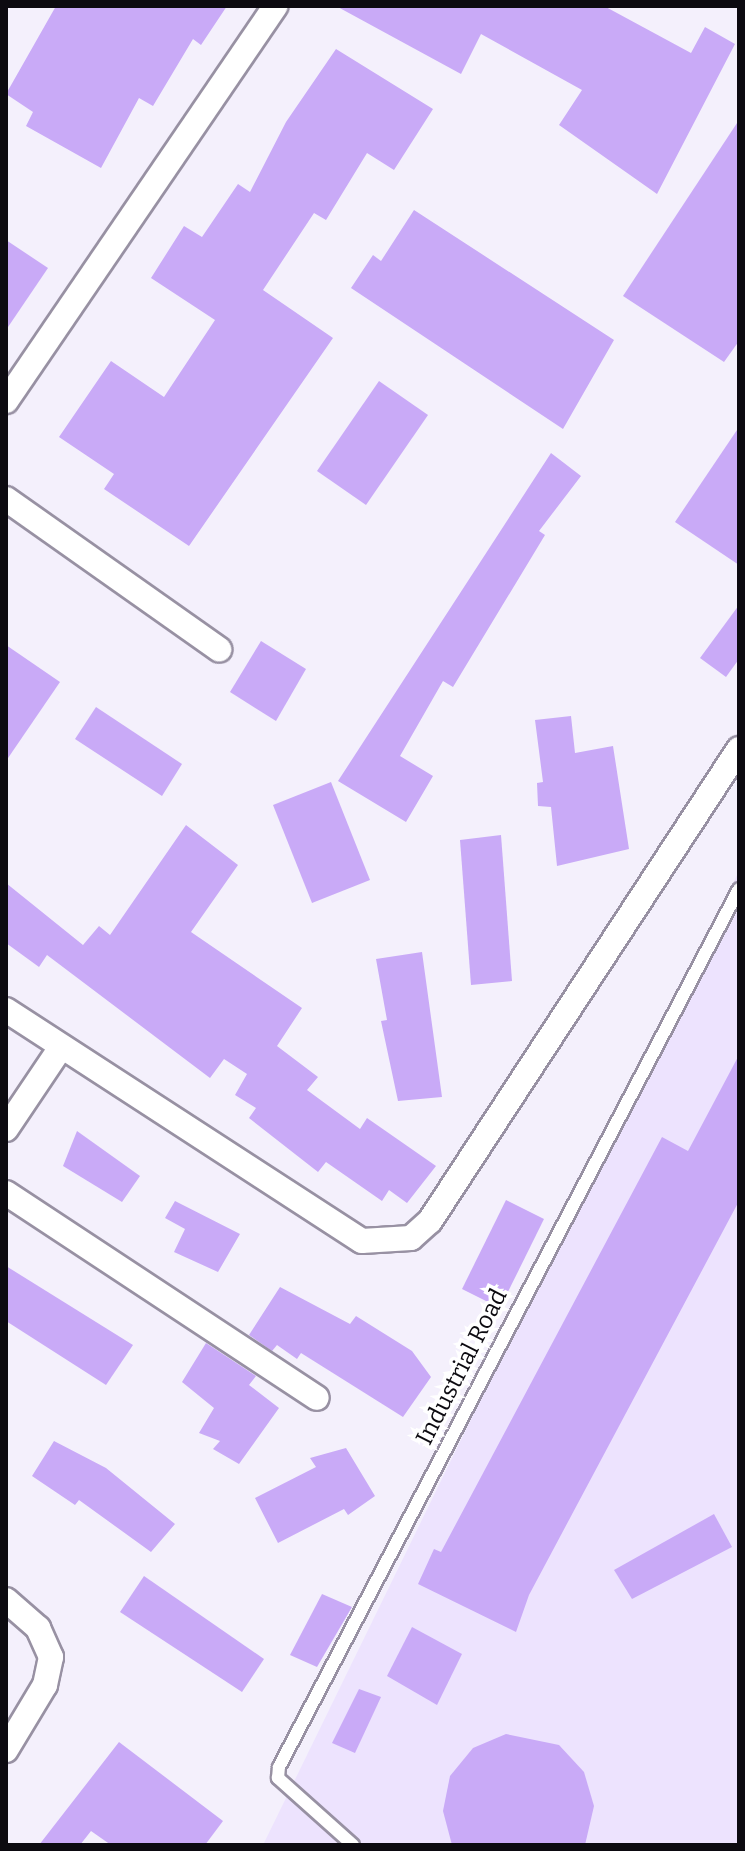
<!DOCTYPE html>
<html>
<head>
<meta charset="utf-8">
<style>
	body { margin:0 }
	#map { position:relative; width:745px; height:1851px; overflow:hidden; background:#f4f0fc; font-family:Bitter,serif }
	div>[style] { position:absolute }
	.built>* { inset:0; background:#ede3fe }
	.building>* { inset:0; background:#c9aaf7 }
	.roads { filter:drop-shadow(2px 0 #9891a3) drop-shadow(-2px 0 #9891a3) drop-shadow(0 2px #9891a3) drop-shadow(0 -2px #9891a3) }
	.lane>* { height:12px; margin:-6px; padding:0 6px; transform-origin:6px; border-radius:6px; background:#fff }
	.street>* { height:24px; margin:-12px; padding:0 12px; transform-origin:12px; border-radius:12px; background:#fff }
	span { translate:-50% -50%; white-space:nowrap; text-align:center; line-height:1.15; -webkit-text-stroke:7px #fff; paint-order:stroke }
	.street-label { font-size:24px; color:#0c0a10 }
	.frame { position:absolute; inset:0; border:8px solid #0c0a10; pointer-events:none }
</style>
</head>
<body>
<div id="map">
	<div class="built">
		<div style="clip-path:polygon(739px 871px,739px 1845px,263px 1845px)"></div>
	</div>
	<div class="building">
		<div style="clip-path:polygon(56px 6px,227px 6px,201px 45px,193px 39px,153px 106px,139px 98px,101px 168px,26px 126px,33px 112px,6px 94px)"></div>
		<div style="clip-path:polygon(336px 6px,604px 6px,691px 53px,705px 27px,735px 44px,657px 194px,559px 125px,582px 90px,481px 34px,461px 74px)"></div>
		<div style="clip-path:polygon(336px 49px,433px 109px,394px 170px,367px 153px,326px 220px,314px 213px,263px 290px,333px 338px,189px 546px,104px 489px,114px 474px,59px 437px,111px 361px,164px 397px,215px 320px,151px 278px,184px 226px,202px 237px,238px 184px,250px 192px,286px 122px)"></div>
		<div style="clip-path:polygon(739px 120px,739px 341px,724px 362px,623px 296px)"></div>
		<div style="clip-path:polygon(414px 210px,614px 340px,563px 429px,351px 288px,373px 255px,381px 261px)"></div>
		<div style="clip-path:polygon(6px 240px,48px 268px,6px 330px)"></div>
		<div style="clip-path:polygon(379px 381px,428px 415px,366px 505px,317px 471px)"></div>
		<div style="clip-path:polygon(739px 427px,739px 565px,675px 522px)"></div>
		<div style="clip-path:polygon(551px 453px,581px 476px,539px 531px,545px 535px,453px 687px,443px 681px,400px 756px,433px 776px,406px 822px,338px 781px)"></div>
		<div style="clip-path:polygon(739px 605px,739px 659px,726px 677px,700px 658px)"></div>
		<div style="clip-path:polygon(261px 641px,306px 669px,276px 721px,230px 692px)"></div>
		<div style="clip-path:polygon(6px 645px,60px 682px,6px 761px)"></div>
		<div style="clip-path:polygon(96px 707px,182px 764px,162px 796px,75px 739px)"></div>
		<div style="clip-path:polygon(571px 716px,575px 753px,613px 746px,629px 849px,557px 866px,551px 807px,538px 806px,537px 783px,543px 782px,535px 720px)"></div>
		<div style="clip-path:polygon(331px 782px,370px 880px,312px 903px,273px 805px)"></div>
		<div style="clip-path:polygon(186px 825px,238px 865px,191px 932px,302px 1008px,277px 1046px,318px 1077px,307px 1090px,360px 1129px,367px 1118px,436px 1166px,407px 1203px,389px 1190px,382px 1201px,326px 1162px,318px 1172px,249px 1118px,256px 1108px,235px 1095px,247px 1074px,224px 1059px,210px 1078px,47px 955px,39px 967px,6px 943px,6px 883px,83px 945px,99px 926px,110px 935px)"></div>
		<div style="clip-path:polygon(501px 835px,512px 981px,471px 985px,460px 840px)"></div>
		<div style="clip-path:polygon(422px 952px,442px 1097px,398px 1101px,381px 1021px,387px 1020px,376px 959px)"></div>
		<div style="clip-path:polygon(739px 1055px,739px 1201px,529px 1595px,516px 1632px,418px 1584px,434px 1549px,441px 1552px,662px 1137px,688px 1151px)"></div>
		<div style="clip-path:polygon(77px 1131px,140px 1176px,122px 1202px,63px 1166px)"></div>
		<div style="clip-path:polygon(506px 1200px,544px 1219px,500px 1308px,462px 1289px)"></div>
		<div style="clip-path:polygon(175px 1201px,240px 1234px,218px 1272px,174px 1252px,185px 1229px,165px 1218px)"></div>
		<div style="clip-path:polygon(6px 1266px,133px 1345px,106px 1385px,6px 1321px)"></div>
		<div style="clip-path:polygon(280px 1287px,350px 1324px,356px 1316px,412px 1351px,431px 1377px,403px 1417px,301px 1353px,297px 1359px,277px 1345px,272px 1351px,249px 1335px)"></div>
		<div style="clip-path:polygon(206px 1343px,256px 1376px,249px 1385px,279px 1408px,239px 1464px,213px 1449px,220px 1441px,199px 1433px,214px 1408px,182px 1382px)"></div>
		<div style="clip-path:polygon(54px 1441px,106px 1468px,175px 1524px,151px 1552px,79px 1500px,75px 1505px,32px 1476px)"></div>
		<div style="clip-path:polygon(346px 1448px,375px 1496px,348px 1515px,344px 1509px,278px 1543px,255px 1498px,316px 1467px,310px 1458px)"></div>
		<div style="clip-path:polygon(714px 1514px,732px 1547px,632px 1599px,614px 1570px)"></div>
		<div style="clip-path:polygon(144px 1576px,264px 1659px,242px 1692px,120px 1612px)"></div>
		<div style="clip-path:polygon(322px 1594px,352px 1607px,317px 1667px,290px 1655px)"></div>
		<div style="clip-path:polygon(412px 1627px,462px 1654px,437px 1705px,387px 1676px)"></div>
		<div style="clip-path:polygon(359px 1689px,381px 1697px,355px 1753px,332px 1743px)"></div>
		<div style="clip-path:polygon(506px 1734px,559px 1745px,584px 1772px,594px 1806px,585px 1845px,452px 1845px,443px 1811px,450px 1776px,473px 1748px)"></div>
		<div style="clip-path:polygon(119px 1742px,223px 1821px,205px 1845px,111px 1845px,91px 1831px,80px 1845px,39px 1845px)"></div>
	</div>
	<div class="roads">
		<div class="lane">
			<div style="left:353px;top:1845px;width:101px;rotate:-138.2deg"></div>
			<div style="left:278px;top:1778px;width:11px;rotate:-85deg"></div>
			<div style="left:279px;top:1767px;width:991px;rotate:-62.35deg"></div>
		</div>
		<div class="street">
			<div style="left:6px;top:401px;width:478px;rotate:-55.7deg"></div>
			<div style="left:6px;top:499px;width:261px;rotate:35.2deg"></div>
			<div style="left:6px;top:1010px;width:424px;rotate:33deg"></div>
			<div style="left:362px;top:1241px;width:49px;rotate:-3.5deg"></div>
			<div style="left:411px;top:1238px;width:25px;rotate:-42deg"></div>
			<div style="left:430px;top:1221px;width:564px;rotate:-56.79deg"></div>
			<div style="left:6px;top:1129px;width:99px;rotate:-56.1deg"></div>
			<div style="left:6px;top:1193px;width:372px;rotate:33.4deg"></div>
			<div style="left:6px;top:1600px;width:43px;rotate:41.2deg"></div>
			<div style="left:38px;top:1628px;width:32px;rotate:66deg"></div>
			<div style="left:51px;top:1657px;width:29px;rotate:102deg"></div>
			<div style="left:45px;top:1685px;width:76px;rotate:121deg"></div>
		</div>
	</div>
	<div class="street-label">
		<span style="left:462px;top:1367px;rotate:-63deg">Industrial Road</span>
	</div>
	<div class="frame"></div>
</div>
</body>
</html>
